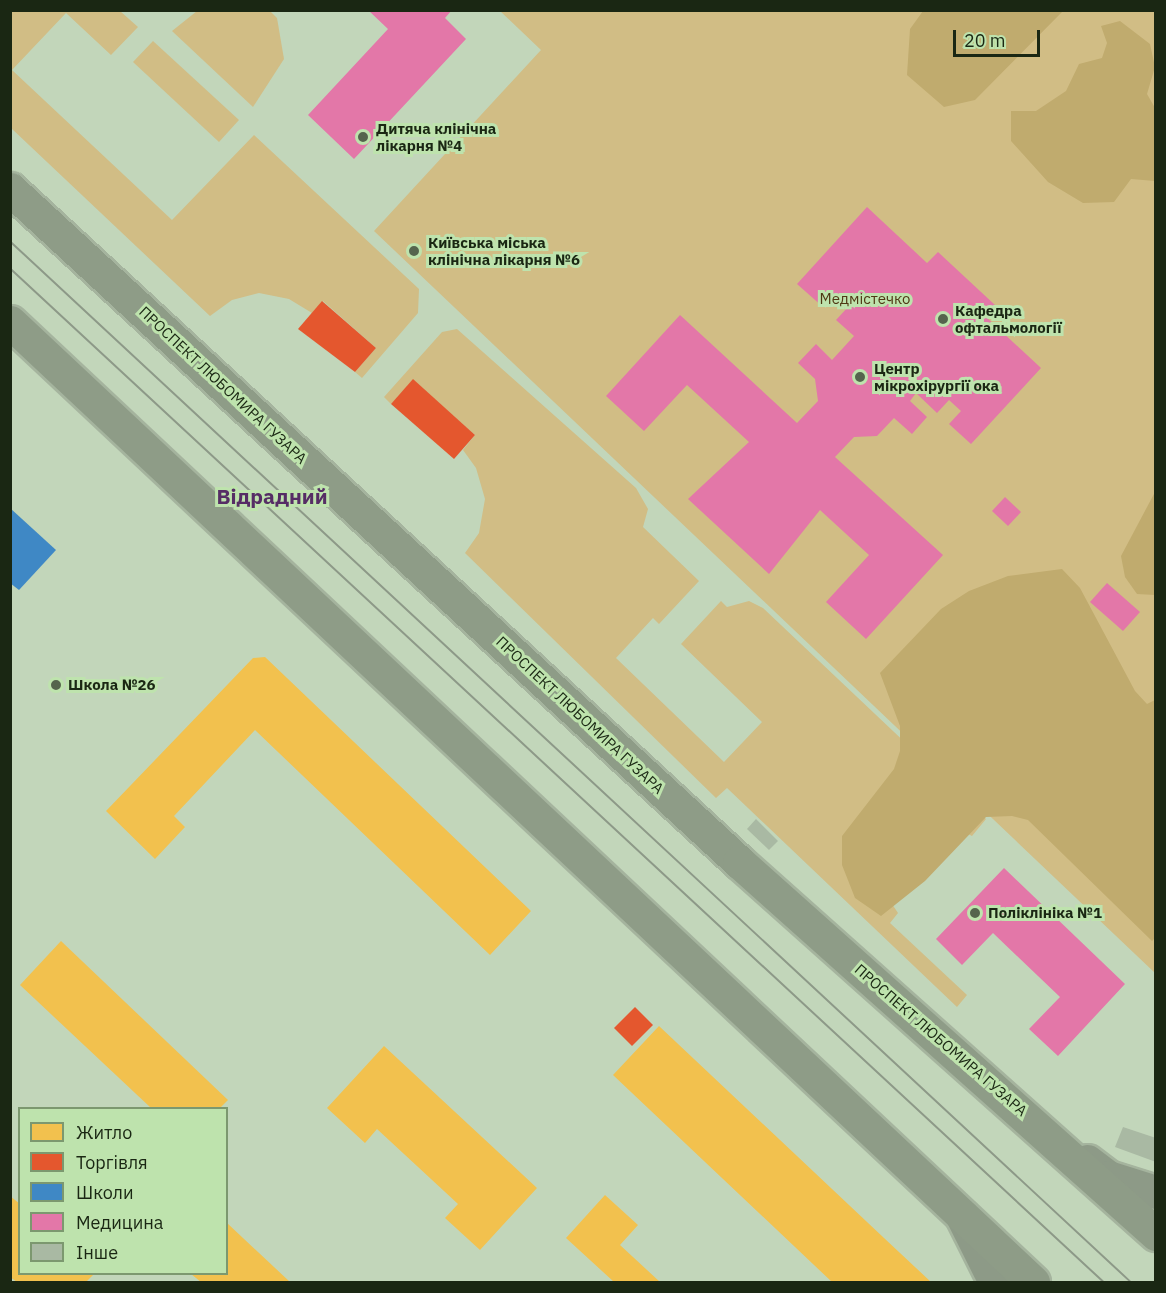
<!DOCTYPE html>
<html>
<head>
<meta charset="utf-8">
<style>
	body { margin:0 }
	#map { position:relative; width:1166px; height:1293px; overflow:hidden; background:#c2d6ba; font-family:"IBM Plex Sans",sans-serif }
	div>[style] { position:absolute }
	.green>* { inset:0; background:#d1bd85 }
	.forest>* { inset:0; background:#c0ab6e }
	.homes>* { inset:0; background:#f2c14e }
	.shops>* { inset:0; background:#e4572e }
	.schools>* { inset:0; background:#3f88c5 }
	.health>* { inset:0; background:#e377a8 }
	.building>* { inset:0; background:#a9b9a3 }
	.roads { filter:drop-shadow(2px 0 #a5b49e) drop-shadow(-2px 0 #a5b49e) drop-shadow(0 2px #a5b49e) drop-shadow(0 -2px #a5b49e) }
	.secondary>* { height:33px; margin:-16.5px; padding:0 16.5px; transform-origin:16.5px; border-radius:16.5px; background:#8d9a87 }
	.primary>* { height:33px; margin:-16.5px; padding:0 16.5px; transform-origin:16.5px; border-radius:16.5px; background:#8e9c87 }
	.tram>* { height:1.5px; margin:-0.75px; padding:0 0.75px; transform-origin:0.75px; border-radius:0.75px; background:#8d9988 }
	.dots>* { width:16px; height:16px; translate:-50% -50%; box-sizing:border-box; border:3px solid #bee3ad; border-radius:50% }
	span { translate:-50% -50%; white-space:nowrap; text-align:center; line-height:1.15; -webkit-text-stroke:6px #bee3ad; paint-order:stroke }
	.poi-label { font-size:15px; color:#1a2713; font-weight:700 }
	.left { translate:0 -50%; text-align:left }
	.park-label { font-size:15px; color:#4f3814 }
	.street-label { font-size:15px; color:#1a2713 }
	.district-label { font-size:21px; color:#562e65; font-weight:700 }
	.frame { position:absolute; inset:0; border:12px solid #1a2713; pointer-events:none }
	.legend { position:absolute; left:18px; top:1107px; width:210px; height:168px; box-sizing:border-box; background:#bee3ad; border:2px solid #7c986f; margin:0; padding:8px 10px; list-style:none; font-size:18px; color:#1a2713 }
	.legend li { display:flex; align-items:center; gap:12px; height:30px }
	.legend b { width:30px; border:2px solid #7c986f }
	.scale { position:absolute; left:953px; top:30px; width:87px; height:27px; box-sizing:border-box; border:3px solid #1a2713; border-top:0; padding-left:8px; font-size:18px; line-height:21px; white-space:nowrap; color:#1a2713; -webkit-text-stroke:4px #bee3ad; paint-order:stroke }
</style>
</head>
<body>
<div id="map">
	<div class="green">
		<div style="clip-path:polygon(10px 11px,120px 11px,138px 27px,111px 55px,66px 13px,12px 70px,172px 220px,254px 135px,419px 289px,418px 313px,362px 378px,355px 372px,376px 348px,323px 301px,312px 313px,289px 299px,259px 293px,232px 300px,210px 316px,11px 128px)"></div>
		<div style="clip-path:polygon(197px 11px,270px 11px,277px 18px,284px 59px,253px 107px,172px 31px)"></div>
		<div style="clip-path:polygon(500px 11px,1155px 11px,1155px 973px,374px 231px,541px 50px)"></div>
		<div style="clip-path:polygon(153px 41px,239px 120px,219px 142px,133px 62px)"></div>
		<div style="clip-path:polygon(457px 329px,636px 488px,648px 509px,643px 527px,699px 581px,659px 624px,653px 618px,616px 658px,724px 762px,762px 722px,681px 644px,721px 601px,727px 607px,749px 601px,763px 608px,986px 819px,972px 836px,955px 827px,892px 904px,898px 913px,890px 923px,967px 995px,957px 1007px,727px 788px,716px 798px,465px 553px,479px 533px,485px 499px,476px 468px,463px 450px,475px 435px,413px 380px,391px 404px,384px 397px,442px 332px)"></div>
	</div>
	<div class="forest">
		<div style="clip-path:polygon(923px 11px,923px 10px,1063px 11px,975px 100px,944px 107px,907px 75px,910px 29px)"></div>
		<div style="clip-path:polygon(1120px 21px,1150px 44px,1155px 67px,1147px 94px,1155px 108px,1155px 181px,1131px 179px,1114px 202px,1083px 203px,1048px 182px,1011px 141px,1011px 111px,1036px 111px,1066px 91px,1079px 64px,1102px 58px,1107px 43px,1101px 26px)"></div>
		<div style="clip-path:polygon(1155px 492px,1155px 595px,1137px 594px,1125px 577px,1121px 556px)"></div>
		<div style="clip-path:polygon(1062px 569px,1080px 588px,1135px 691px,1147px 704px,1155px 700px,1155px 938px,1152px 941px,1028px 820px,1012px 816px,986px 817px,925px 881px,881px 916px,855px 898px,842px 865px,842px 836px,894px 769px,900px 751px,900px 726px,880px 673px,941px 609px,969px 591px,1008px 576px)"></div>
	</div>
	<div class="homes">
		<div style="clip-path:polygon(265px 657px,531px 911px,490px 955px,255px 730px,174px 816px,185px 827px,155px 859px,106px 811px,253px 658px)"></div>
		<div style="clip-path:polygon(61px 941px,228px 1100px,220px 1108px,151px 1108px,20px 985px)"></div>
		<div style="clip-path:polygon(659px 1026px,884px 1238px,931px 1282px,832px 1282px,613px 1075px)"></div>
		<div style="clip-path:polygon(384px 1046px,537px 1188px,480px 1250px,445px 1218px,458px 1204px,377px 1129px,365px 1143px,327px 1108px)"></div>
		<div style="clip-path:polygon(605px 1195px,638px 1225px,620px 1245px,660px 1282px,614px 1282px,566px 1238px)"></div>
		<div style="clip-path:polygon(10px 1196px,20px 1204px,20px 1274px,94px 1274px,86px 1282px,17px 1282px,10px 1277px)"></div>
		<div style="clip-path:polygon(226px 1222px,290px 1282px,201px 1282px,191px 1274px,226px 1274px)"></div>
	</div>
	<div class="shops">
		<div style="clip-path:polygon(322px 301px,376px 348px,355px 372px,298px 329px)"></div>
		<div style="clip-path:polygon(413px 379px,475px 435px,454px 459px,391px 404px)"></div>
		<div style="clip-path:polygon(635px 1007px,653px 1025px,632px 1046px,614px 1028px)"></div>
	</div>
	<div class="schools">
		<div style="clip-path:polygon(10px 508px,56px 550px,19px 590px,10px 583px)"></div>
	</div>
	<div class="health">
		<div style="clip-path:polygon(368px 10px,452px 10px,445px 18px,466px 39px,354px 159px,308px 115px,388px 29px)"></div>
		<div style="clip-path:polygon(867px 207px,927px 263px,938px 252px,995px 305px,985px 316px,1041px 368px,971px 444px,949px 424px,961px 411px,949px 400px,937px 413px,916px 393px,910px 401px,927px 417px,912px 434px,894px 418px,877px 436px,854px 437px,835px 457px,943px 555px,866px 639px,826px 602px,869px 555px,820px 510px,769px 574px,688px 499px,749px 442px,687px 385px,644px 431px,606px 396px,680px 315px,797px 423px,818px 401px,815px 379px,798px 363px,816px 344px,832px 360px,854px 336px,836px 320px,848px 307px,834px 294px,823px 307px,797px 284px)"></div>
		<div style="clip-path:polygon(1005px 497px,1021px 512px,1008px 526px,992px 511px)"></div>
		<div style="clip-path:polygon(1107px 583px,1140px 612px,1123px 631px,1090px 602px)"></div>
		<div style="clip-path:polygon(1004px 868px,1125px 984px,1058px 1056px,1029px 1029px,1060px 997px,993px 933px,962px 965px,936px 939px)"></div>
	</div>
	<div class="building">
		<div style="clip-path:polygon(756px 819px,778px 841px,769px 850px,747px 829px)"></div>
		<div style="clip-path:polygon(1123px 1127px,1156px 1138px,1156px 1162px,1115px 1147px)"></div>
	</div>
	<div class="roads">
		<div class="secondary">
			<div style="left:1087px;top:1161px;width:26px;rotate:37deg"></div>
			<div style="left:1108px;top:1177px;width:50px;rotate:17.4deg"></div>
			<div style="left:962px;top:1216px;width:74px;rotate:63.4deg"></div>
		</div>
		<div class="primary">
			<div style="left:10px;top:189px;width:992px;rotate:42.71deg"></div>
			<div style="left:739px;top:862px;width:559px;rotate:41.74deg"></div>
			<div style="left:10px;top:322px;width:1403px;rotate:43.18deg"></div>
		</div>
	</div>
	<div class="tram">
		<div style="left:10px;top:241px;width:1530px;rotate:42.88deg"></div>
		<div style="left:10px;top:268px;width:1492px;rotate:42.83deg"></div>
	</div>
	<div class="dots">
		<div style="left:363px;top:137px;background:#55644d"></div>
		<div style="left:414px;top:251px;background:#55644d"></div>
		<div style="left:943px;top:319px;background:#55644d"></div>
		<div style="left:860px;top:377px;background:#55644d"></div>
		<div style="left:56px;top:685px;background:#55644d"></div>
		<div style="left:975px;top:913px;background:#55644d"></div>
	</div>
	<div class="poi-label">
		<span class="left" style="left:376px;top:137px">Дитяча клінічна<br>лікарня №4</span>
		<span class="left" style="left:428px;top:251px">Київська міська<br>клінічна лікарня №6</span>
		<span class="left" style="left:955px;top:319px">Кафедра<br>офтальмології</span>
		<span class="left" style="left:874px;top:377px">Центр<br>мікрохірургії ока</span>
		<span class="left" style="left:68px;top:685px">Школа №26</span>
		<span class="left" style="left:988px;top:913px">Поліклініка №1</span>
	</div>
	<div class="park-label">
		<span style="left:865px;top:299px">Медмістечко</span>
	</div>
	<div class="street-label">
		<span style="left:223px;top:385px;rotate:43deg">ПРОСПЕКТ ЛЮБОМИРА ГУЗАРА</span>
		<span style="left:580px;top:715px;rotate:43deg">ПРОСПЕКТ ЛЮБОМИРА ГУЗАРА</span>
		<span style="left:941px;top:1040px;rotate:41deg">ПРОСПЕКТ ЛЮБОМИРА ГУЗАРА</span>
	</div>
	<div class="district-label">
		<span style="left:272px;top:496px">Відрадний</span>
	</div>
	<div class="frame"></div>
	<ul class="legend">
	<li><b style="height:16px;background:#f2c14e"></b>Житло</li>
	<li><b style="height:16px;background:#e4572e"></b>Торгівля</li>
	<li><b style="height:16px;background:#3f88c5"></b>Школи</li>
	<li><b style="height:16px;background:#e377a8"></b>Медицина</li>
	<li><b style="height:16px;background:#a9b9a3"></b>Інше</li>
	</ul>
	<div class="scale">20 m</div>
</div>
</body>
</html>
